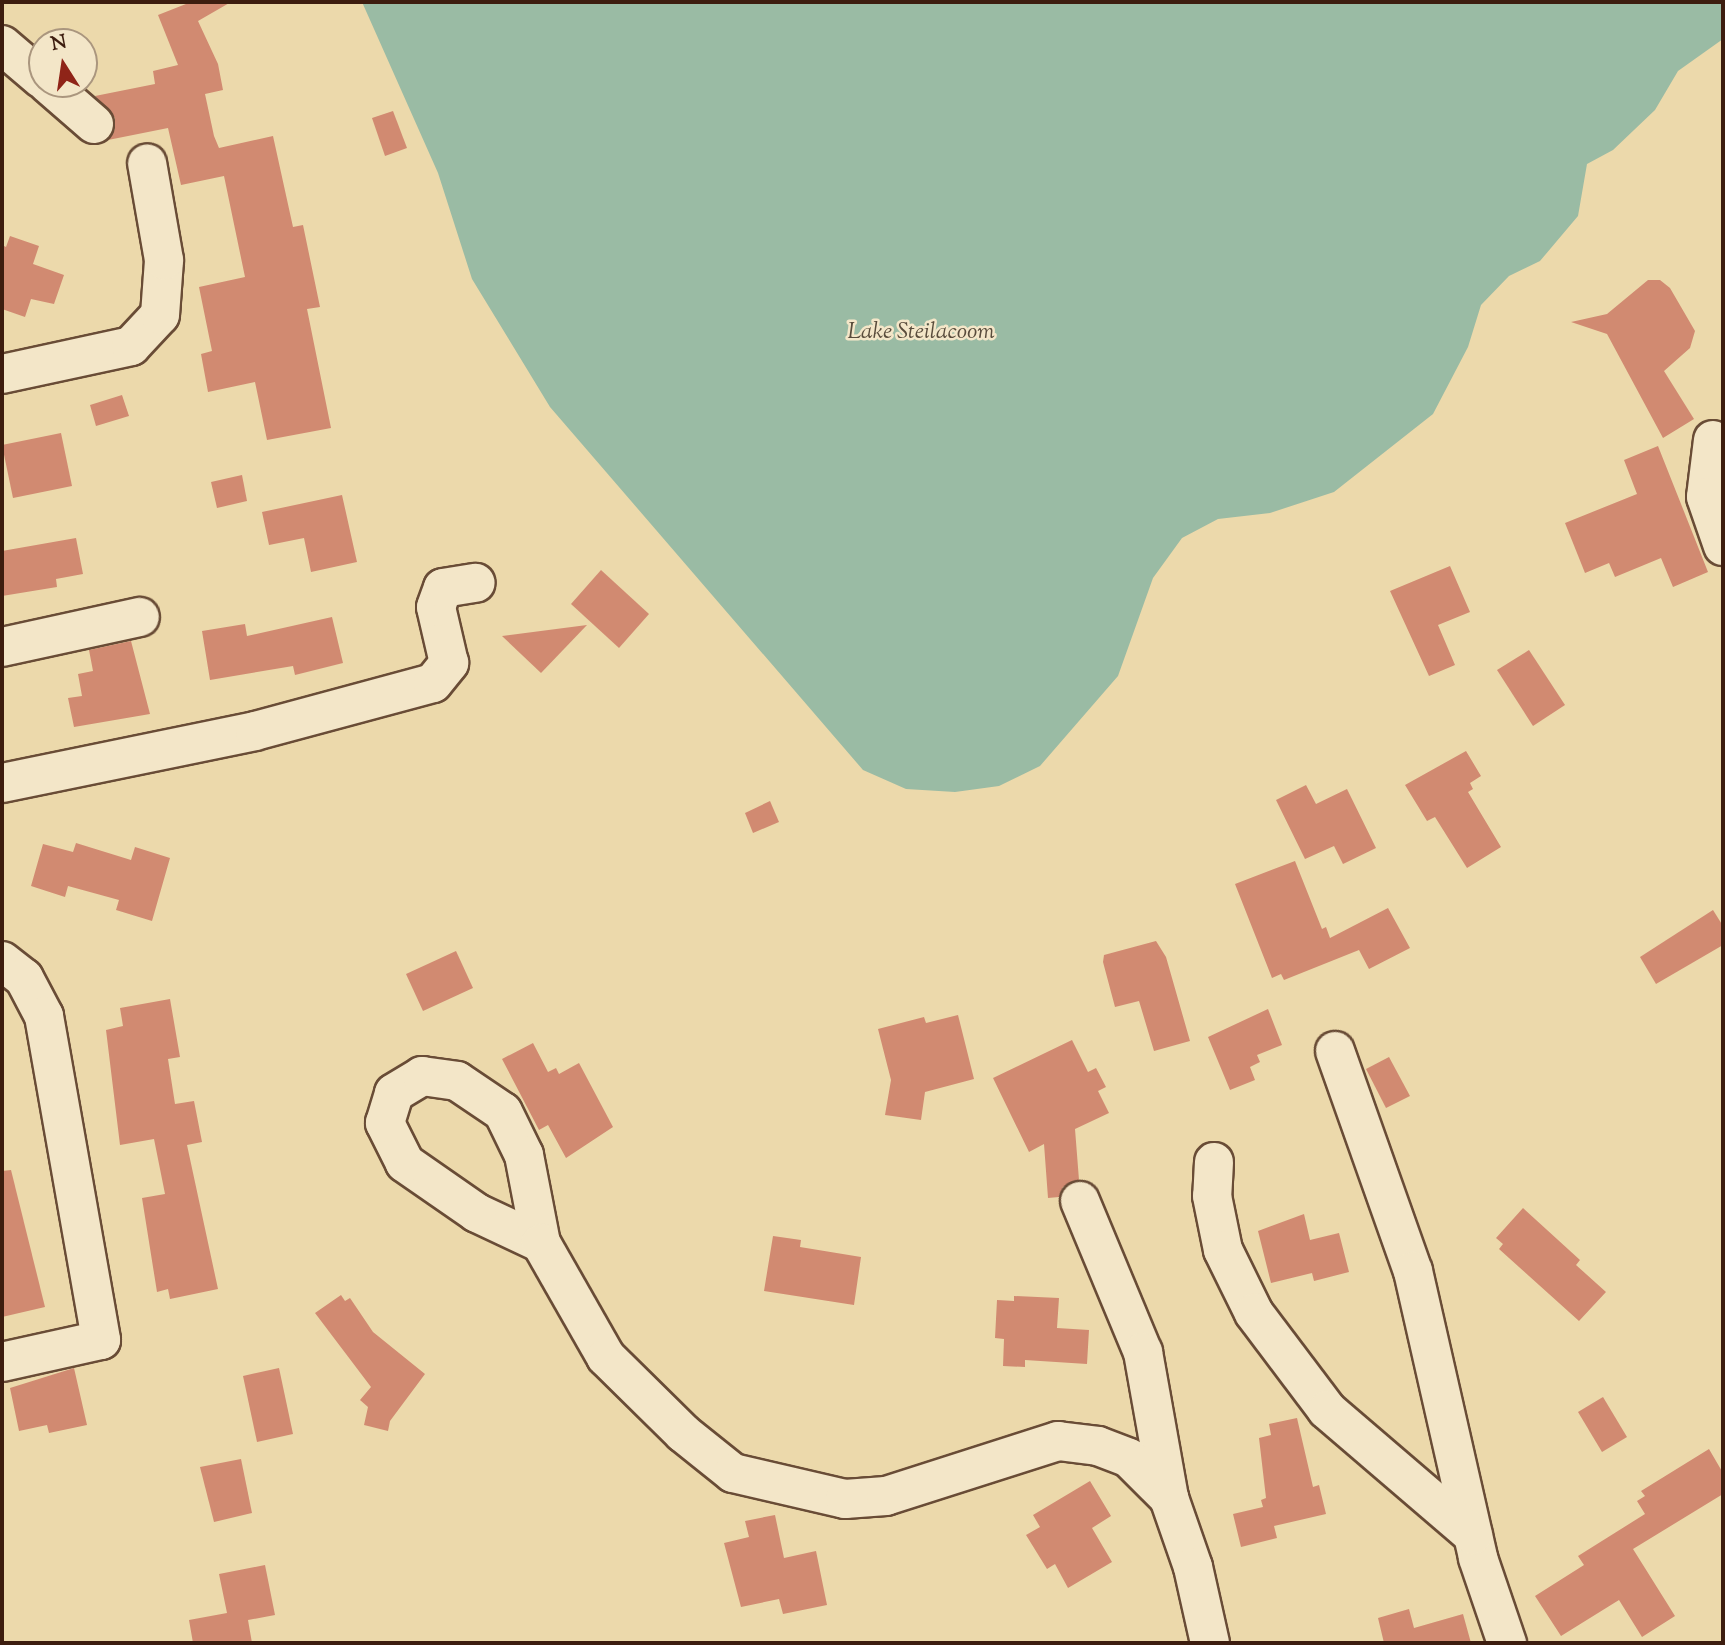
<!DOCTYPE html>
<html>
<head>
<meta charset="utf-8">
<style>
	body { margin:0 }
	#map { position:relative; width:1725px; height:1645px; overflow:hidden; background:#ecd9ab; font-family:"Sorts Mill Goudy",serif }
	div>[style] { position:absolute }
	.water>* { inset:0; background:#9abba4 }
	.building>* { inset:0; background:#d18a71 }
	.roads { filter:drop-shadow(2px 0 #694c36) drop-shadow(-2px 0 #694c36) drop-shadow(0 2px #694c36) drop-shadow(0 -2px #694c36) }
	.minor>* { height:38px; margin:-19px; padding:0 19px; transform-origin:19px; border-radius:19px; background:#f3e6c8 }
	span { translate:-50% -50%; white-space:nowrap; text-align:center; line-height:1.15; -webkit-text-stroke:5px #f3e6c8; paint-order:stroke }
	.water-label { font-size:23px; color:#594c3c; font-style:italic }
	.frame { position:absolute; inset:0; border:4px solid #3d1d0f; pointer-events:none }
	.north { position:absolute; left:28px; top:28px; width:70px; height:70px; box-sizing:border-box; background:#f3e6c8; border:2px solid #aa967e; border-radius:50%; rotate:348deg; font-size:19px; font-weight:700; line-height:28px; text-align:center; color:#3d1d0f }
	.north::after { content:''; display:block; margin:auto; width:24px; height:32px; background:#8f2418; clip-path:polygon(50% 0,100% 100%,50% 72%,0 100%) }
</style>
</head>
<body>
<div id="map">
	<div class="water">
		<div style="clip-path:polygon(362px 2px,1723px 2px,1723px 39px,1678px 71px,1655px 110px,1613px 150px,1587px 164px,1578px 216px,1540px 261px,1509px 276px,1481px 305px,1468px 347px,1433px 414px,1334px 492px,1270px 513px,1218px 519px,1182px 538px,1153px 578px,1118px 676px,1040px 766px,999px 786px,955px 792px,906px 789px,863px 770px,550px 407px,472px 279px,438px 173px)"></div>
	</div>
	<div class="building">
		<div style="clip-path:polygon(191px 2px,231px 2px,198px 21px,218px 64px,223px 90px,205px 94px,214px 136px,219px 148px,273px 136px,293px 227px,303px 225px,320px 307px,307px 309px,331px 428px,267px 440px,255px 382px,208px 392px,201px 354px,212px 351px,199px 287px,245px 277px,224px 176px,181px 185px,168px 128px,108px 140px,115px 129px,115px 118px,95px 96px,155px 84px,153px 71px,178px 65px,158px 15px)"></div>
		<div style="clip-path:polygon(393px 111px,407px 148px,385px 156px,372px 118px)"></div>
		<div style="clip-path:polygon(10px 236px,39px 246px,33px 264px,64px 275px,54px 304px,31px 299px,25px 317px,2px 309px,2px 245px,6px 247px)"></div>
		<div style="clip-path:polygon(1648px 280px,1660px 280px,1670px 288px,1695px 331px,1690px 348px,1664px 371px,1694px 419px,1663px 438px,1607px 334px,1571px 322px,1607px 314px)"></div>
		<div style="clip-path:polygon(122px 395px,129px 416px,96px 426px,90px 405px)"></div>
		<div style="clip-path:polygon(61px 433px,72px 486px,13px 498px,2px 445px)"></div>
		<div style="clip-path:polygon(1658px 446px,1708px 572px,1673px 587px,1661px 558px,1615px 577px,1609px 563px,1585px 573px,1565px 523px,1637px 494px,1624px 460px)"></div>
		<div style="clip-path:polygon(242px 475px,247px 501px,217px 508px,211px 482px)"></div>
		<div style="clip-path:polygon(342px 495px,357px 562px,311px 572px,304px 538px,269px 545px,262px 512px)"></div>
		<div style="clip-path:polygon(76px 538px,83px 574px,56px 579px,57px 587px,2px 596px,2px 551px)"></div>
		<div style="clip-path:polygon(1450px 566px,1470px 612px,1438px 625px,1455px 665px,1429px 676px,1390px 591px)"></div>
		<div style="clip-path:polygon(601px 570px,649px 614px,619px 648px,571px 604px)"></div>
		<div style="clip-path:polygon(332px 617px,343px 663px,295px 675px,293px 666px,210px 680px,202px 631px,245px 624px,247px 636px)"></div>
		<div style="clip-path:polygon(587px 625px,541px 673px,502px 636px)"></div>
		<div style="clip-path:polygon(131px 641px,150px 714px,74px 727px,68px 698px,82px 696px,78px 674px,93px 671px,89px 650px)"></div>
		<div style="clip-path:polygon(1529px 650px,1565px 705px,1533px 726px,1497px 670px)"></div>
		<div style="clip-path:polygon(1466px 751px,1481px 776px,1470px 783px,1473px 789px,1468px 792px,1501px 847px,1467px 868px,1435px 817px,1427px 821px,1405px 785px)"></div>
		<div style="clip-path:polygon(1306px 785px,1316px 804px,1347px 789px,1376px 848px,1343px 864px,1334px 846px,1305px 859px,1276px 800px)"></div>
		<div style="clip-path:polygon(770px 801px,779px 822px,753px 833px,745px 813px)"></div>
		<div style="clip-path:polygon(76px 843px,131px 860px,135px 847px,170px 858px,152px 921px,116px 910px,119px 900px,68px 886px,65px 897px,31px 886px,43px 844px,73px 852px)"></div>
		<div style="clip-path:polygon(1295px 861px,1322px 929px,1326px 927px,1330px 938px,1388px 908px,1410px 948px,1369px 969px,1359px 950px,1284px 980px,1281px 974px,1272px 978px,1235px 884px)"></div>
		<div style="clip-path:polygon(1713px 910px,1723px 926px,1723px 945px,1656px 984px,1640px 957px)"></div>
		<div style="clip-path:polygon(1156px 941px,1166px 957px,1190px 1041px,1154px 1051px,1139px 1001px,1115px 1007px,1103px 962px,1104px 955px)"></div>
		<div style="clip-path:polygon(456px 951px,473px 988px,423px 1011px,406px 974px)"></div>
		<div style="clip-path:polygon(170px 999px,180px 1057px,168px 1059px,175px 1104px,194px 1101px,202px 1142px,187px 1145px,218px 1289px,170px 1299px,168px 1289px,157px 1292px,142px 1198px,165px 1194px,154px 1139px,120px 1145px,106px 1030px,123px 1026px,120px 1008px)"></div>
		<div style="clip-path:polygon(1268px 1009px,1282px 1045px,1257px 1055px,1260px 1062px,1250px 1067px,1255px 1080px,1230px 1090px,1208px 1037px)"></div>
		<div style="clip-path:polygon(958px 1015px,974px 1079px,925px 1092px,921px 1120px,885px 1115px,891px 1080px,878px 1029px,924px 1017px,926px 1023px)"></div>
		<div style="clip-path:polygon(1072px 1040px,1088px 1072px,1096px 1068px,1106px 1087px,1098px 1091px,1109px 1113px,1075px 1129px,1079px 1180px,1063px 1187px,1059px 1197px,1048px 1198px,1044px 1144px,1029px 1152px,993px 1078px)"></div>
		<div style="clip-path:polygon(533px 1043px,548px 1072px,556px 1068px,559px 1074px,579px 1063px,613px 1127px,566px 1158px,548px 1125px,539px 1130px,502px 1059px)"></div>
		<div style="clip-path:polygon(1389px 1057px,1410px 1096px,1386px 1108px,1366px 1069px)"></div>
		<div style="clip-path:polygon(11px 1170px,45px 1307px,2px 1317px,2px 1171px)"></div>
		<div style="clip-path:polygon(1523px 1208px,1580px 1260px,1576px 1265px,1606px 1292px,1579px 1321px,1499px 1249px,1503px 1244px,1496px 1238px)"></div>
		<div style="clip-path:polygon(1304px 1214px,1310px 1240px,1339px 1233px,1349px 1272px,1314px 1281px,1312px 1273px,1271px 1283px,1258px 1231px)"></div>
		<div style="clip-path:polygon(773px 1236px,801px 1240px,800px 1247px,861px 1257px,854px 1305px,764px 1291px)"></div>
		<div style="clip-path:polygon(341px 1295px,345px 1301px,350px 1298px,373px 1332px,425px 1374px,390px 1421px,388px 1431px,364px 1425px,368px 1407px,360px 1400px,371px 1387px,315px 1313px)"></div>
		<div style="clip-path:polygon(1014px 1296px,1059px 1298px,1057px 1328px,1089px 1330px,1087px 1364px,1025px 1360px,1025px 1367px,1003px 1366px,1004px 1339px,995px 1338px,997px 1300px,1014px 1301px)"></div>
		<div style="clip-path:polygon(74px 1368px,87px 1425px,49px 1433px,47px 1425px,19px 1431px,10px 1388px)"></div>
		<div style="clip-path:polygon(279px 1368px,293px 1434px,257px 1442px,243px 1376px)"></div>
		<div style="clip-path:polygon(1603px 1397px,1627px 1437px,1602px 1452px,1578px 1412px)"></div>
		<div style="clip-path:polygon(1297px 1418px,1313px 1487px,1319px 1485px,1326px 1514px,1274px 1526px,1277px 1538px,1241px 1547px,1233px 1514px,1263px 1507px,1261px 1500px,1266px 1498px,1259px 1438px,1271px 1435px,1269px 1424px)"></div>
		<div style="clip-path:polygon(1709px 1449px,1723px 1473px,1723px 1494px,1633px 1549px,1675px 1616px,1642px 1637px,1619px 1600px,1561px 1636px,1535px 1596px,1584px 1565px,1578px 1556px,1645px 1514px,1637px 1501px,1645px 1496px,1641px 1491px)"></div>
		<div style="clip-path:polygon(241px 1459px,252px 1513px,214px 1522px,200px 1467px)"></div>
		<div style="clip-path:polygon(1090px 1481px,1111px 1516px,1092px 1528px,1112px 1562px,1068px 1588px,1055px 1564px,1047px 1569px,1026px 1535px,1040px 1527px,1033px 1515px)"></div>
		<div style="clip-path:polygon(775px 1515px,784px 1558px,816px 1551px,827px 1605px,783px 1614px,779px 1599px,741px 1607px,724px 1543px,749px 1537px,745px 1521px)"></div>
		<div style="clip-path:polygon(265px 1565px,275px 1615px,248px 1620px,252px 1643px,193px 1643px,189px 1620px,227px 1613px,219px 1574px)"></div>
		<div style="clip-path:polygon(1409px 1609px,1414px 1628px,1463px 1614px,1471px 1643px,1384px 1643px,1378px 1618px)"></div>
	</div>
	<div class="roads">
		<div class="minor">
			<div style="left:2px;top:45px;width:52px;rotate:40.4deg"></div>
			<div style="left:48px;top:84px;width:61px;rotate:41deg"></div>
			<div style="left:2px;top:374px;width:132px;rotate:-12.2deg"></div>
			<div style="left:131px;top:346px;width:42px;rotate:-46.9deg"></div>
			<div style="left:160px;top:315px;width:55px;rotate:-85.8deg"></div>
			<div style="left:164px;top:260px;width:98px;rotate:-99.9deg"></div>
			<div style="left:1713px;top:440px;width:57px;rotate:97deg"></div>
			<div style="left:1706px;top:497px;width:52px;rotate:70.9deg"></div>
			<div style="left:2px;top:647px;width:141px;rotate:-12.3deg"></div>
			<div style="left:2px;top:783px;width:258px;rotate:-11.6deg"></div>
			<div style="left:255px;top:731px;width:184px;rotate:-15.1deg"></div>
			<div style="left:433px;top:683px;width:26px;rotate:-51deg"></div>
			<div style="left:449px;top:663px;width:57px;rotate:-103.1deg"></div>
			<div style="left:436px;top:607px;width:20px;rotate:-70deg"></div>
			<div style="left:443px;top:588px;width:33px;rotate:-9deg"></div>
			<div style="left:2px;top:961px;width:28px;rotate:38deg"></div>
			<div style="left:24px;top:978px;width:43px;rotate:62.2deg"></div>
			<div style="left:44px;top:1016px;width:329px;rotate:80deg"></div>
			<div style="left:101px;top:1340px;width:101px;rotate:167.5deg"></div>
			<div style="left:1335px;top:1051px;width:233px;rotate:70.5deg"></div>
			<div style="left:1413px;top:1271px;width:294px;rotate:77.2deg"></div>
			<div style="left:1478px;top:1558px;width:90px;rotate:71.2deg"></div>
			<div style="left:1214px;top:1162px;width:34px;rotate:93deg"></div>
			<div style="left:1212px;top:1196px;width:55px;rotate:78.5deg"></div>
			<div style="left:1223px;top:1250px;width:70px;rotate:63.8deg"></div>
			<div style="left:1254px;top:1313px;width:121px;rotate:53deg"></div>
			<div style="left:1327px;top:1410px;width:192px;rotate:40.6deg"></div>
			<div style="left:1080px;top:1201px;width:164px;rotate:67.4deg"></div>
			<div style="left:1143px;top:1352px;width:148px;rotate:79.9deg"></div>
			<div style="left:541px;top:1243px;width:71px;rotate:-154.9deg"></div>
			<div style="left:477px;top:1213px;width:88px;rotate:-145.2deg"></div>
			<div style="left:405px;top:1163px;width:45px;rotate:-116.6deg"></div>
			<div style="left:385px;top:1123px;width:31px;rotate:-73deg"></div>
			<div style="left:394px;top:1093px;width:33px;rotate:-31deg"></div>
			<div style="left:422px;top:1076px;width:35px;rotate:8deg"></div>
			<div style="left:457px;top:1081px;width:55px;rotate:34deg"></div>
			<div style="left:503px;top:1112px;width:48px;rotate:64deg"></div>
			<div style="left:524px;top:1155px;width:90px;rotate:79.1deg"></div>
			<div style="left:541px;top:1243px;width:131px;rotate:60.3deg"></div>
			<div style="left:606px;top:1357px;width:108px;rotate:44.6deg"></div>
			<div style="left:683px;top:1433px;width:64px;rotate:38.7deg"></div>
			<div style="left:733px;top:1473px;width:115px;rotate:13.1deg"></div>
			<div style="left:845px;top:1499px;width:41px;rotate:-4.2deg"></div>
			<div style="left:886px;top:1496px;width:181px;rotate:-17.7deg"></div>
			<div style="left:1058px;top:1441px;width:40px;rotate:7.1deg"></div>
			<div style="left:1098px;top:1446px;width:33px;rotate:21deg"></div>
			<div style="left:1129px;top:1458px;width:57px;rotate:45deg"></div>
			<div style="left:1169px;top:1498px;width:73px;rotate:70.8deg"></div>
			<div style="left:1193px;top:1567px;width:78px;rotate:77.4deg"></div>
		</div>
	</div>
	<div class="water-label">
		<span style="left:921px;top:333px">Lake Steilacoom</span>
	</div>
	<div class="frame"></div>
	<div class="north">N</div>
</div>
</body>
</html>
